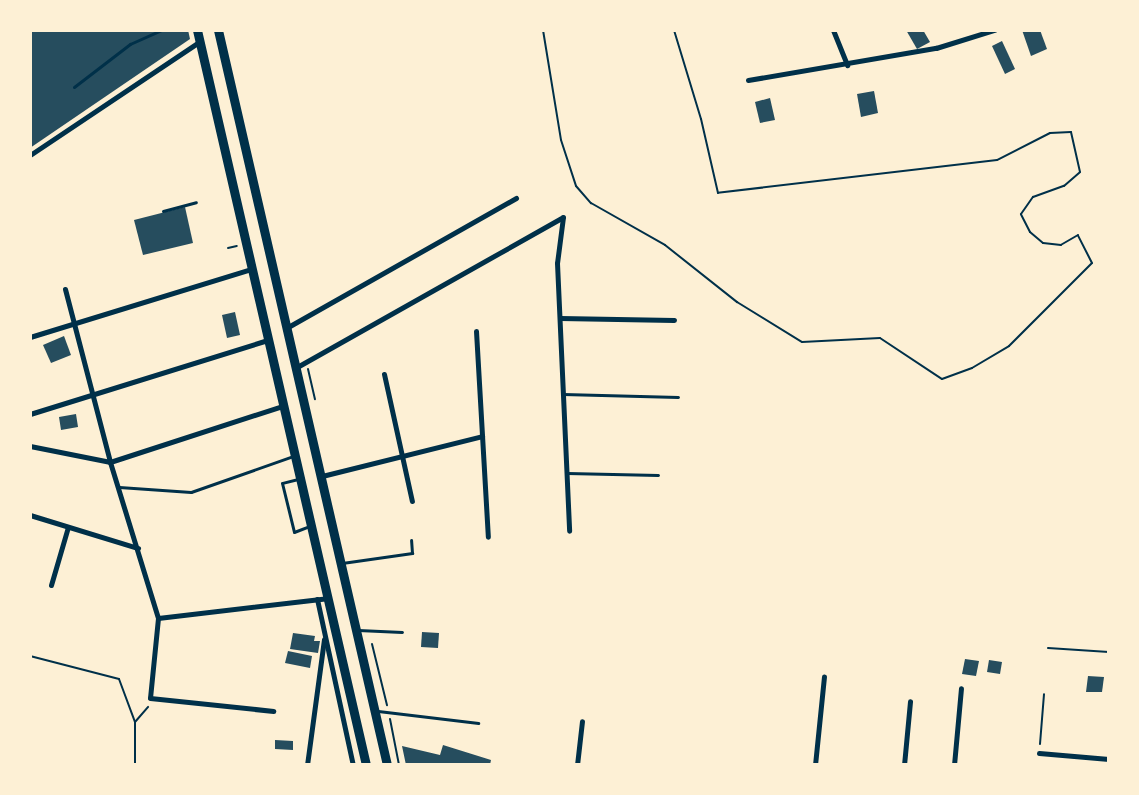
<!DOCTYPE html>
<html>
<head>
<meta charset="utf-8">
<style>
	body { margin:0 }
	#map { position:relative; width:1139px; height:795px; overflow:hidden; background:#fdf0d5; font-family:"Titillium Web",sans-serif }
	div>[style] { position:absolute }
	.building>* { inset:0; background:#264d5e }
	.path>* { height:2px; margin:-1px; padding:0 1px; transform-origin:1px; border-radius:1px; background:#003049 }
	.service>* { height:3px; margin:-1.5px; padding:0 1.5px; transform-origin:1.5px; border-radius:1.5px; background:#003049 }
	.minor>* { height:5px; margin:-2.5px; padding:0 2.5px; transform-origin:2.5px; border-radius:2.5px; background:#003049 }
	.primary>* { height:9px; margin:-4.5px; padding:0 4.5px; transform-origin:4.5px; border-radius:4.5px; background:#003049 }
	span { translate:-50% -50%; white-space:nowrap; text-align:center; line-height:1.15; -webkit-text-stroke:6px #fdf0d5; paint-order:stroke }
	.frame { position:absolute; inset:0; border:32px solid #fdf0d5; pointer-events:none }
</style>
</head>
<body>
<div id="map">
	<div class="building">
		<div style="clip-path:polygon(30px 30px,188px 30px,190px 39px,30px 148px)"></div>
		<div style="clip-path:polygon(906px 30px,923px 30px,930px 42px,917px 49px)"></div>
		<div style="clip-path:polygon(1022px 30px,1040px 30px,1047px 49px,1031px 56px)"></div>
		<div style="clip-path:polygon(1002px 41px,1015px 69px,1005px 74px,992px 46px)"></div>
		<div style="clip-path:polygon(874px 91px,878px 113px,861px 117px,857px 94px)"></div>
		<div style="clip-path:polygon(770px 98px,775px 120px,760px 123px,755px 102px)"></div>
		<div style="clip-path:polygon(185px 207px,193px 243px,143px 255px,134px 220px)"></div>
		<div style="clip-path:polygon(235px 312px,240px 335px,227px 338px,222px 315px)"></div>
		<div style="clip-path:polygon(64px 336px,71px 355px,51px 363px,43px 345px)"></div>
		<div style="clip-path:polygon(76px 414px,78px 427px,61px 430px,59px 417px)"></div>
		<div style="clip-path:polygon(422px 632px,439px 633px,438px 648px,421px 647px)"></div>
		<div style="clip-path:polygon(293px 633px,315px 636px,314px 641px,320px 641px,318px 653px,290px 649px)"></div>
		<div style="clip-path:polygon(288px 651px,312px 656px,310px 668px,285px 663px)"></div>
		<div style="clip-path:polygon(965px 659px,979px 661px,976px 676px,962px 674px)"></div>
		<div style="clip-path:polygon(989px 660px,1002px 662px,1000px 674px,987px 672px)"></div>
		<div style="clip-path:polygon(1088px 676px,1104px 677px,1102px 692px,1086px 692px)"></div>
		<div style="clip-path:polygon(275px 740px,293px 741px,293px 750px,275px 749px)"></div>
		<div style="clip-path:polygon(443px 745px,491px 760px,490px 765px,406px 765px,402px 746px,440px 755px)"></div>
	</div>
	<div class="path">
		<div style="left:543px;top:30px;width:111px;rotate:80.7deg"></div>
		<div style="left:561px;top:140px;width:48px;rotate:71.9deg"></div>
		<div style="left:576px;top:186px;width:23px;rotate:49deg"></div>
		<div style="left:591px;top:203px;width:85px;rotate:29.6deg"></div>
		<div style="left:665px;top:245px;width:92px;rotate:38.4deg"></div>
		<div style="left:737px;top:302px;width:76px;rotate:31.6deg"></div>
		<div style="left:802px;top:342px;width:78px;rotate:-2.9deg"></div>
		<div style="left:880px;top:338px;width:74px;rotate:33.5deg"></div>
		<div style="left:942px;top:379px;width:32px;rotate:-20deg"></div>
		<div style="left:972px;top:368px;width:43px;rotate:-30.7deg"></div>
		<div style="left:1009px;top:346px;width:117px;rotate:-45deg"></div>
		<div style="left:1092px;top:263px;width:31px;rotate:-117deg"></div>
		<div style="left:1078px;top:235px;width:20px;rotate:150deg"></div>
		<div style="left:1061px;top:245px;width:18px;rotate:-174deg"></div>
		<div style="left:1043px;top:243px;width:17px;rotate:-140deg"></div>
		<div style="left:1030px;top:232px;width:20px;rotate:-117deg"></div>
		<div style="left:1021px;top:214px;width:21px;rotate:-55deg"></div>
		<div style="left:1033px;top:197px;width:33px;rotate:-20deg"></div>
		<div style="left:1064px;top:186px;width:21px;rotate:-41deg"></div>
		<div style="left:1080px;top:172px;width:41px;rotate:-102.7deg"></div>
		<div style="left:1071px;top:132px;width:21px;rotate:177deg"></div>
		<div style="left:1050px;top:133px;width:59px;rotate:153deg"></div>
		<div style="left:997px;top:160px;width:281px;rotate:173.3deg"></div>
		<div style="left:718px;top:193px;width:76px;rotate:-102.9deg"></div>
		<div style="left:701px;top:119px;width:93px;rotate:-106.9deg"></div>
		<div style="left:228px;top:248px;width:9px;rotate:-13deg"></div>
		<div style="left:308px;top:369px;width:31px;rotate:77deg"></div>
		<div style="left:372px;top:644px;width:63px;rotate:76.2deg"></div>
		<div style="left:1048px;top:648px;width:61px;rotate:3.8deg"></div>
		<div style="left:30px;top:656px;width:92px;rotate:14.5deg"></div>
		<div style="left:119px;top:679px;width:46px;rotate:69.6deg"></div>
		<div style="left:390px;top:719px;width:47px;rotate:78.9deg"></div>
		<div style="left:1040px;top:744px;width:50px;rotate:-85.4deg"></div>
		<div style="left:135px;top:765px;width:43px;rotate:-90deg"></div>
		<div style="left:135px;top:722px;width:20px;rotate:-49deg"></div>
	</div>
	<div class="service">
		<div style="left:74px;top:87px;width:71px;rotate:-37.5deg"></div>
		<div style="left:130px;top:44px;width:34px;rotate:-24deg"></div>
		<div style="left:163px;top:211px;width:34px;rotate:-15deg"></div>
		<div style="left:563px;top:394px;width:115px;rotate:1.5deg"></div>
		<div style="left:567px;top:473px;width:91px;rotate:1.3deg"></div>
		<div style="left:298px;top:479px;width:16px;rotate:166deg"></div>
		<div style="left:282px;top:483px;width:50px;rotate:76.2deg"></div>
		<div style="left:294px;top:532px;width:17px;rotate:-21deg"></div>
		<div style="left:119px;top:487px;width:72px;rotate:4deg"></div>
		<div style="left:191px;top:492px;width:108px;rotate:-19.4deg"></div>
		<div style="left:342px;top:563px;width:71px;rotate:-8.1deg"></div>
		<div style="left:412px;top:553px;width:13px;rotate:-94deg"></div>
		<div style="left:358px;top:630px;width:44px;rotate:2.6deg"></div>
		<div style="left:378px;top:711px;width:101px;rotate:6.8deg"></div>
	</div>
	<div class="minor">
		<div style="left:833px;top:30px;width:38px;rotate:68deg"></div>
		<div style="left:748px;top:80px;width:191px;rotate:-9.7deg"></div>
		<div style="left:936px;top:48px;width:61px;rotate:-17.2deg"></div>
		<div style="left:30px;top:155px;width:203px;rotate:-33.8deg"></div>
		<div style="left:65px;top:289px;width:179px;rotate:75.4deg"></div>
		<div style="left:110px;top:462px;width:163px;rotate:72.9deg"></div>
		<div style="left:158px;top:618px;width:80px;rotate:95.7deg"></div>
		<div style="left:150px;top:698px;width:124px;rotate:6deg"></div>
		<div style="left:560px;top:318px;width:114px;rotate:1deg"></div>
		<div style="left:288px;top:327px;width:262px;rotate:-29.5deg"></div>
		<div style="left:476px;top:331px;width:206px;rotate:86.7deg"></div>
		<div style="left:30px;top:337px;width:231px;rotate:-17.1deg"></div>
		<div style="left:297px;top:367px;width:305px;rotate:-29.4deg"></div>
		<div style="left:563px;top:217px;width:46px;rotate:97.4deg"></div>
		<div style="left:557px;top:263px;width:268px;rotate:87.4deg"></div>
		<div style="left:384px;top:374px;width:130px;rotate:77.6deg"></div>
		<div style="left:30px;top:414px;width:248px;rotate:-17.3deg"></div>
		<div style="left:30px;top:446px;width:82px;rotate:11.3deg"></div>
		<div style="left:110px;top:462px;width:181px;rotate:-18deg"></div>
		<div style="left:322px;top:476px;width:165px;rotate:-14deg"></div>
		<div style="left:30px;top:515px;width:113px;rotate:17deg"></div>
		<div style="left:51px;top:585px;width:60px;rotate:-73.7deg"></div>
		<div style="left:317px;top:599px;width:170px;rotate:77.8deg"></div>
		<div style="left:158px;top:618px;width:170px;rotate:-6.7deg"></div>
		<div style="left:1039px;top:753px;width:70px;rotate:4.9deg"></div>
		<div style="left:307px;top:765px;width:127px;rotate:-82.3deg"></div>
		<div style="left:577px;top:765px;width:44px;rotate:-83.5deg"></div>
		<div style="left:815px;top:765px;width:89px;rotate:-84.2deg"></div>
		<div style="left:904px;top:765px;width:64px;rotate:-84.6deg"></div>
		<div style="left:954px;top:765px;width:77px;rotate:-84.8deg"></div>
	</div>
	<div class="primary">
		<div style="left:197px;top:30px;width:754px;rotate:77.05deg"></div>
		<div style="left:218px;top:30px;width:754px;rotate:77.05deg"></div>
	</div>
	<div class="frame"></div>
</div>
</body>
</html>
